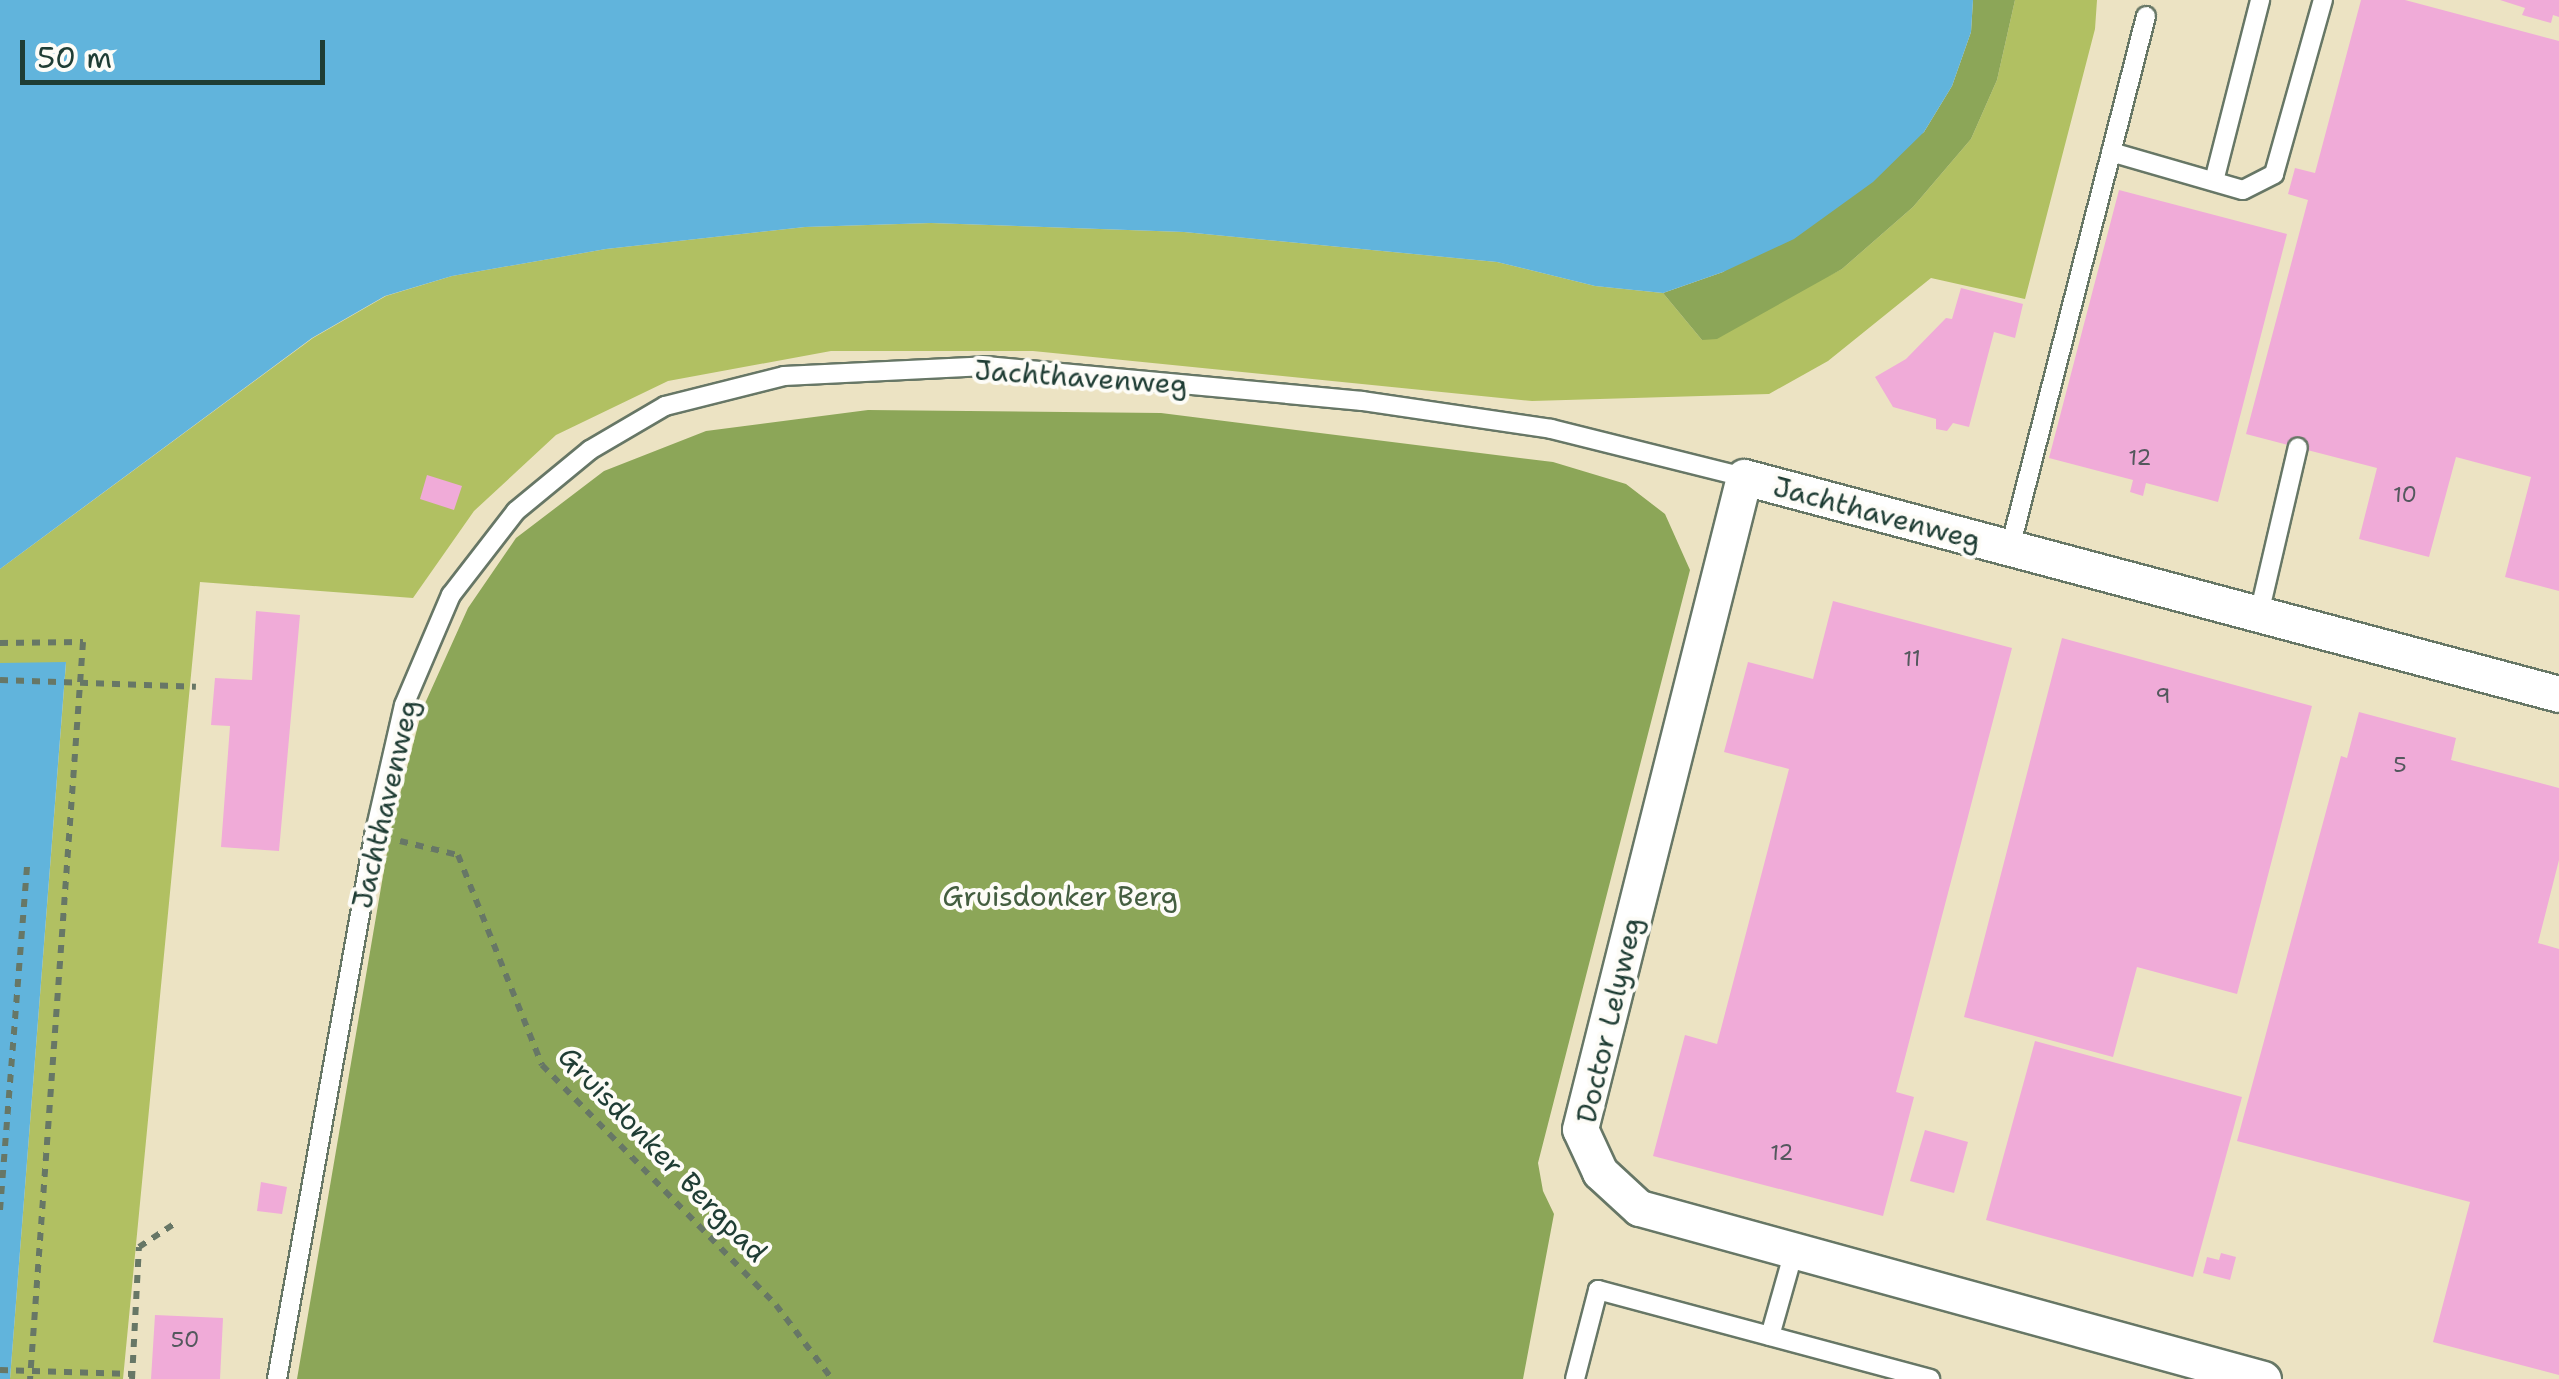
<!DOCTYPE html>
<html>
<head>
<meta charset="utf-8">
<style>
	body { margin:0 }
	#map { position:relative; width:2559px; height:1379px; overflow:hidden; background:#ece3c3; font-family:"Shantell Sans",sans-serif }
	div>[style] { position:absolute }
	.green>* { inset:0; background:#b1c062 }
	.forest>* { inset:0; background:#8ca658 }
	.water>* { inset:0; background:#61b4dc }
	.building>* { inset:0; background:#f0abd8 }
	.path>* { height:6px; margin-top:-3px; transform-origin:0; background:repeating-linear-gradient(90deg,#677766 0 8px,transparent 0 16px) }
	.roads { filter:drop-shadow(2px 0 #677766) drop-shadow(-2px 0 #677766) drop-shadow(0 2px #677766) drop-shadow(0 -2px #677766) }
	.service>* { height:18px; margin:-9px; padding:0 9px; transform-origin:9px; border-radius:9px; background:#fff }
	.minor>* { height:35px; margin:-17.5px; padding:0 17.5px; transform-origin:17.5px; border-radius:17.5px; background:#fff }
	span { translate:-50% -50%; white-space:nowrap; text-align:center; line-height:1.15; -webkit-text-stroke:8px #fdfcf7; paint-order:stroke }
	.number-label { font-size:22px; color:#53585d }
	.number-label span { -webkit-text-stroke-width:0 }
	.street-label { font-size:28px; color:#1f3d34 }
	.park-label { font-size:28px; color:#445e40 }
	.scale { position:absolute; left:20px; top:40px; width:305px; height:45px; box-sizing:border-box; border:5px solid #1f3d34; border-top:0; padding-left:12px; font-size:30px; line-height:35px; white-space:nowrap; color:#1f3d34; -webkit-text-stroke:8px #fdfcf7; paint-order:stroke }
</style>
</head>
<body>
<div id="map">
	<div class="green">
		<div style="clip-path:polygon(2015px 0,2097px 0,2095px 29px,2025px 299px,1931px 278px,1828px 361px,1769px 394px,1532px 401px,1033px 351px,831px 351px,668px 381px,556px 435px,474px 511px,413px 598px,200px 582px,123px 1379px,10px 1379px,66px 663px,0 663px,0 569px,313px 338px,386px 296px,452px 276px,606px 249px,805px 227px,931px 223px,1184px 232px,1497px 262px,1595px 286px,1663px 293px,1702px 340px,1842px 269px,1913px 207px,1971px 139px,1997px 80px)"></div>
	</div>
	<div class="forest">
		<div style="clip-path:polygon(1973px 0,2015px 0,1997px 80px,1971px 139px,1913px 207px,1842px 269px,1717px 339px,1702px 340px,1663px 293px,1723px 272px,1924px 132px,1952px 86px,1971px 32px)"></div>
		<div style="clip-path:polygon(868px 410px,1161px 413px,1553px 462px,1626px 484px,1665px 514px,1690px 570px,1538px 1163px,1543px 1191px,1554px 1214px,1523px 1379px,297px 1379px,391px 829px,422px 710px,468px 608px,516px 538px,604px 471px,706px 431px)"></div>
	</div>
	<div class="water">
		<div style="clip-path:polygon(0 0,1973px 0,1971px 32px,1952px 86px,1924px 132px,1873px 182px,1794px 239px,1723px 272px,1663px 293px,1595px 286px,1497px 262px,1184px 232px,931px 223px,805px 227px,606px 249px,452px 276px,385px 296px,312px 338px,0 569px)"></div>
		<div style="clip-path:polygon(66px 662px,10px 1379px,0 1379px,0 663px)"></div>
	</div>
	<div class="building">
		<div style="clip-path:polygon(2361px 0,2405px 0,2559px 41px,2559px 591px,2505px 577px,2531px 477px,2456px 457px,2429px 557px,2359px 539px,2377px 468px,2246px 434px,2308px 200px,2288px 194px,2295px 168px,2315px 173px)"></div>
		<div style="clip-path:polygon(2500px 0,2559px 0,2559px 17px,2553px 15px,2551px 23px,2522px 15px,2525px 8px)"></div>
		<div style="clip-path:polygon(2119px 190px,2287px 234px,2218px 502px,2146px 483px,2143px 496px,2130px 492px,2133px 480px,2049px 458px)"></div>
		<div style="clip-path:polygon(1961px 288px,2023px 304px,2015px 338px,1994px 332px,1969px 427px,1953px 423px,1947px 431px,1936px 429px,1936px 419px,1893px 407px,1875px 377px,1906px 359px,1946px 318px,1952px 319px)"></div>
		<div style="clip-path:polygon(427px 475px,462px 486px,454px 510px,420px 499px)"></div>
		<div style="clip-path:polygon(1833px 601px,2012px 648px,1896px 1092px,1914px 1097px,1883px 1216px,1653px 1156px,1685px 1035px,1717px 1044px,1789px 769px,1724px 752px,1748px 662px,1813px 679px)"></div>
		<div style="clip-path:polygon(256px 611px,300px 615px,279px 851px,221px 847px,230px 726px,211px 725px,215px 678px,252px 680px)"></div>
		<div style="clip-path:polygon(2062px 638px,2312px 706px,2237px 994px,2137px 967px,2113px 1057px,1964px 1017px)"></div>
		<div style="clip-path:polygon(2359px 712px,2456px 738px,2451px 760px,2559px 788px,2559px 860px,2538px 943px,2559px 949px,2559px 1375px,2433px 1342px,2470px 1202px,2237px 1141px,2341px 756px,2347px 758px)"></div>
		<div style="clip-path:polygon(2035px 1041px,2242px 1097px,2193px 1277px,1986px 1220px)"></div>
		<div style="clip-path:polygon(1925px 1130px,1968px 1142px,1954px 1193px,1910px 1181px)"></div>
		<div style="clip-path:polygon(261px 1182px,287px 1187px,282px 1214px,257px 1211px)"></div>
		<div style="clip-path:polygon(2221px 1253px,2236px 1257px,2230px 1280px,2203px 1273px,2207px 1257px,2219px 1260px)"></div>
		<div style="clip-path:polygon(155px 1315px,223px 1318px,220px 1379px,151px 1379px)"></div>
	</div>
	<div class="path">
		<div style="left:0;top:643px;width:83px;rotate:-0.7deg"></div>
		<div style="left:83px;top:642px;width:739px;rotate:94.11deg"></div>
		<div style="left:0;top:680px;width:196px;rotate:2deg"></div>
		<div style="left:400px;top:841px;width:60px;rotate:13.6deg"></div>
		<div style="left:458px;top:855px;width:226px;rotate:68.2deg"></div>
		<div style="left:542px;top:1065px;width:335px;rotate:45.7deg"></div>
		<div style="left:776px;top:1305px;width:93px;rotate:52.9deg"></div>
		<div style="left:0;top:1210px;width:347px;rotate:-85.5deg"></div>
		<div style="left:0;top:1370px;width:132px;rotate:1.7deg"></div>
		<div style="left:132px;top:1379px;width:132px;rotate:-87deg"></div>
		<div style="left:139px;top:1247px;width:45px;rotate:-33.3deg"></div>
	</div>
	<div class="roads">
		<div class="service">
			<div style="left:2111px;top:152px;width:137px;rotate:16.1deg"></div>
			<div style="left:2243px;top:190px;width:35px;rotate:-27deg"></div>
			<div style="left:2274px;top:174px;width:181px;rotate:-74.3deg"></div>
			<div style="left:2214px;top:181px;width:187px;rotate:-75.7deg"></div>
			<div style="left:2010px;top:548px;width:549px;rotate:-75.66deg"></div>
			<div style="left:2259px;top:614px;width:171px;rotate:-76.9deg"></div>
			<div style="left:1770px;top:1336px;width:88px;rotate:-74.2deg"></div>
			<div style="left:277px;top:1379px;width:552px;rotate:-79.87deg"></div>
			<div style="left:374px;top:836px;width:134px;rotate:-77.1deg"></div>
			<div style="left:404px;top:705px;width:120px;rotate:-66.9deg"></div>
			<div style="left:451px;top:595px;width:106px;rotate:-52.3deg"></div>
			<div style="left:516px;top:511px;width:96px;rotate:-39.5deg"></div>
			<div style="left:590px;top:450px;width:87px;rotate:-30.4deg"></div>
			<div style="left:665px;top:406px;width:123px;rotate:-14.1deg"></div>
			<div style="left:784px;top:376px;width:202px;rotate:-2.8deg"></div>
			<div style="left:986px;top:366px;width:378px;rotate:5.3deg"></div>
			<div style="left:1362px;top:401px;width:191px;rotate:8.4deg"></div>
			<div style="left:1551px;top:429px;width:199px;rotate:14deg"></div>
			<div style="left:1575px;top:1379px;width:92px;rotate:-75.5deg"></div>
			<div style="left:1598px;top:1290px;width:344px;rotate:15deg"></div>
		</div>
		<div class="minor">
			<div style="left:2263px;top:1379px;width:647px;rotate:-164.67deg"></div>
			<div style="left:1639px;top:1208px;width:53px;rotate:-137.3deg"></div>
			<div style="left:1600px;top:1172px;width:47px;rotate:-114.9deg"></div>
			<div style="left:1580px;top:1129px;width:672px;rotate:-75.88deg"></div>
			<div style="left:1744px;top:477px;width:843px;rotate:14.91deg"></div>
		</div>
	</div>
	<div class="number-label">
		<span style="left:2140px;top:458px">12</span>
		<span style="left:2405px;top:495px">10</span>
		<span style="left:1912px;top:659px">11</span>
		<span style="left:2163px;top:696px">9</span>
		<span style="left:2400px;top:765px">5</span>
		<span style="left:1782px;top:1153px">12</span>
		<span style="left:185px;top:1340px">50</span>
	</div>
	<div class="street-label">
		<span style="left:1081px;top:377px;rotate:4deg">Jachthavenweg</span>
		<span style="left:1877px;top:513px;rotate:15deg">Jachthavenweg</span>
		<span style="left:385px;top:804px;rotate:-77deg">Jachthavenweg</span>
		<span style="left:1609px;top:1020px;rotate:-77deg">Doctor Lelyweg</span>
		<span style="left:663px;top:1154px;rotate:46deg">Gruisdonker Bergpad</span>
	</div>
	<div class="park-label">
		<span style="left:1060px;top:896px">Gruisdonker Berg</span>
	</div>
	<div class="scale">50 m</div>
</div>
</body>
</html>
